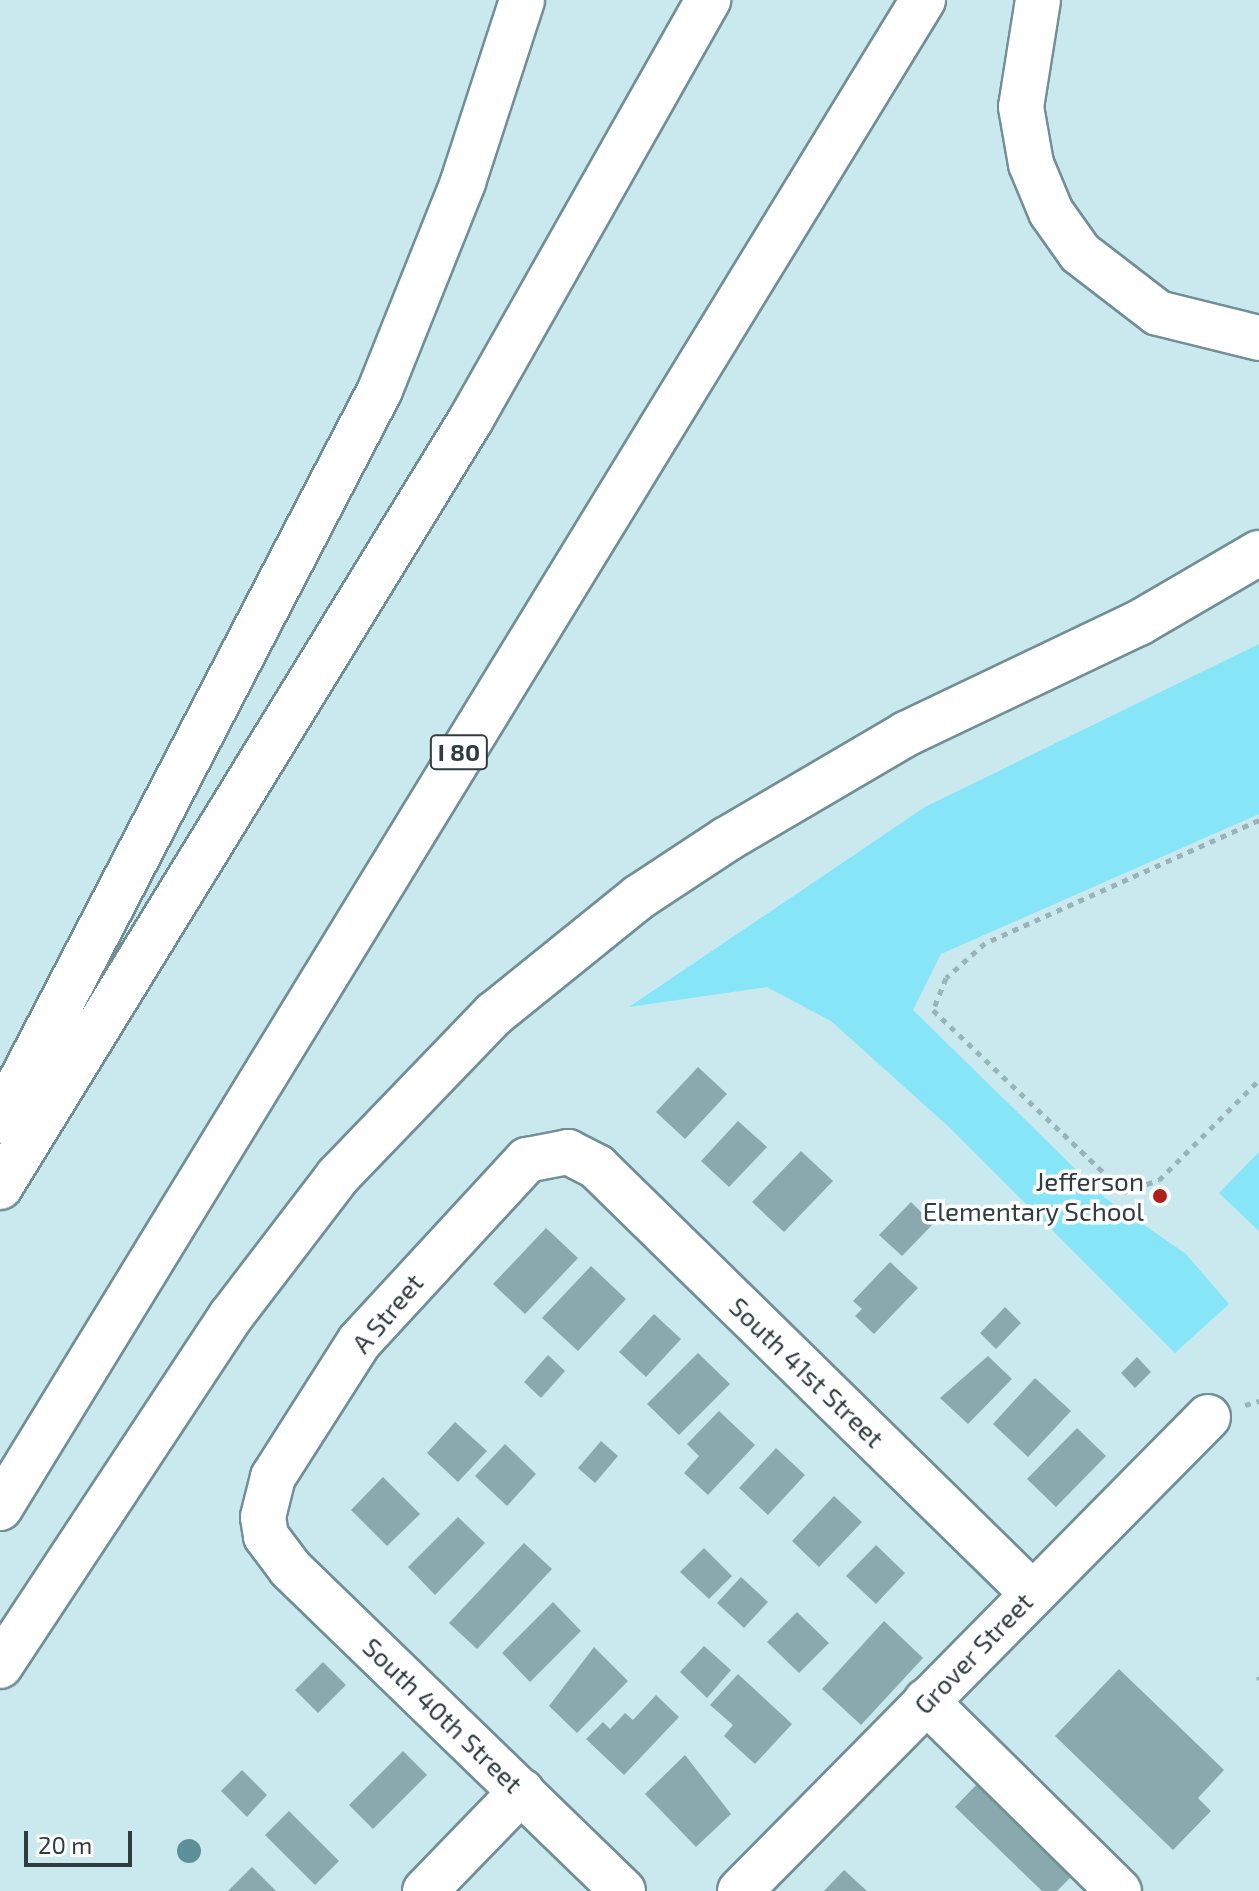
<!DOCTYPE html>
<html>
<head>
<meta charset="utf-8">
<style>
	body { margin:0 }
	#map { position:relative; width:1259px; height:1891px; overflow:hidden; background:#c9e9ef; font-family:"Exo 2",sans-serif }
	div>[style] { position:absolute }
	.green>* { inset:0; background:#86e6f7 }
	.building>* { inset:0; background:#8aa9ae }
	.path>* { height:5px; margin-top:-2.5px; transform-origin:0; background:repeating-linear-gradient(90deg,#99b3b8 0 6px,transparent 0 12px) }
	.roads { filter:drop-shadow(2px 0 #718f95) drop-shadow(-2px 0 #718f95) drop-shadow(0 2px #718f95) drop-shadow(0 -2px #718f95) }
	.minor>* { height:44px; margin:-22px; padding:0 22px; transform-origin:22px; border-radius:22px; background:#fff }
	.highway>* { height:44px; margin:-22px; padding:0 22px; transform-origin:22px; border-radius:22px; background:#fff }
	.trees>* { width:24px; height:24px; margin:-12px; border-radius:50%; background:#5d9098 }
	.dots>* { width:22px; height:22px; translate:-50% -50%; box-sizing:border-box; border:4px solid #fff; border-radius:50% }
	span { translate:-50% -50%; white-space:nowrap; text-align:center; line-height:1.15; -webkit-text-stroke:7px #fff; paint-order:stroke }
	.shield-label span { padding:2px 6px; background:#fff; border:2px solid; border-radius:6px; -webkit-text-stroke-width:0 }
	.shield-label { font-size:24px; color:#303d40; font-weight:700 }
	.poi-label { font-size:26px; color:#303d40 }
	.right { translate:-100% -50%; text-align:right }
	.street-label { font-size:26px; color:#303d40 }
	.scale { position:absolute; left:24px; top:1831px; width:108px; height:36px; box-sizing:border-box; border:4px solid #303d40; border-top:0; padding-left:10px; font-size:24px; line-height:28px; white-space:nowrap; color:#303d40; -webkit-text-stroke:6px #fff; paint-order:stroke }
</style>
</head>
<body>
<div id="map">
	<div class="green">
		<div style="clip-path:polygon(1259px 644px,1259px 814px,941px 954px,913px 1010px,1105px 1198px,1186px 1254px,1229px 1304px,1175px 1353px,949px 1127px,831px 1021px,767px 987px,629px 1007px,925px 807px)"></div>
		<div style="clip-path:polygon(1259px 1152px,1259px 1231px,1219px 1193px)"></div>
	</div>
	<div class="building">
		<div style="clip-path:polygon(698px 1067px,727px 1094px,685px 1139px,656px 1112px)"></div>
		<div style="clip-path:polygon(738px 1121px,767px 1147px,729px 1187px,701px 1161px)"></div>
		<div style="clip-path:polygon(801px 1151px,833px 1181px,784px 1232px,752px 1202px)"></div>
		<div style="clip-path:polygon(911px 1202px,933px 1224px,902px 1256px,879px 1235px)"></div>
		<div style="clip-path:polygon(546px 1228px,578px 1258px,525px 1314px,493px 1284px)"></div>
		<div style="clip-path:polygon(890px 1262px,918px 1288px,874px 1334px,855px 1316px,862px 1309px,853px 1301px)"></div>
		<div style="clip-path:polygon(591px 1266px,626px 1299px,578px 1351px,542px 1318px)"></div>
		<div style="clip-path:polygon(1005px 1307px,1021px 1323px,996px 1349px,980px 1333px)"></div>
		<div style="clip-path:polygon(654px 1314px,681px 1339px,646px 1377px,619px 1352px)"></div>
		<div style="clip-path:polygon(698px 1353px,730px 1384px,679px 1435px,647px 1404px)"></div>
		<div style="clip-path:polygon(548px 1355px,565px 1371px,541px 1398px,524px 1382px)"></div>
		<div style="clip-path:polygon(988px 1356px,1012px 1379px,968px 1424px,940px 1398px)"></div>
		<div style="clip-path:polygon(1137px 1357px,1151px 1372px,1135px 1388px,1121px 1373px)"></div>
		<div style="clip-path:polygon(1035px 1378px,1071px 1411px,1028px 1457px,993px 1424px)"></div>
		<div style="clip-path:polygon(719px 1411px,755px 1445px,708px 1495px,684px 1473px,699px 1456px,687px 1444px)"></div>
		<div style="clip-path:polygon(455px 1422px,487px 1451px,458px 1482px,427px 1453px)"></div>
		<div style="clip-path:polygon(1077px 1428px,1106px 1456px,1056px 1507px,1027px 1479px)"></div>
		<div style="clip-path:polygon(601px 1441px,618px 1456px,595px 1483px,578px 1468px)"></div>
		<div style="clip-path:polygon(505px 1444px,536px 1474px,507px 1506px,475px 1476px)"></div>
		<div style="clip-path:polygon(776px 1448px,805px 1475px,768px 1515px,739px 1488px)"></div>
		<div style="clip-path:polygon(383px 1477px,420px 1514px,387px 1546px,351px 1510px)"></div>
		<div style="clip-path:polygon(834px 1496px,862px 1522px,819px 1567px,792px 1541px)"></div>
		<div style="clip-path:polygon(458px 1517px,485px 1543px,435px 1595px,408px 1567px)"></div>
		<div style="clip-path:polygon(524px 1543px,552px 1569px,477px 1649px,449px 1623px)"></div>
		<div style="clip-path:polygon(876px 1545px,905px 1573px,876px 1604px,846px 1576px)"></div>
		<div style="clip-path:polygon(704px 1548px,732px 1576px,709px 1599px,680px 1572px)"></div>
		<div style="clip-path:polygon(741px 1577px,768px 1602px,744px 1628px,717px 1603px)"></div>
		<div style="clip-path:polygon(553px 1602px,581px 1631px,530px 1682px,502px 1653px)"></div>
		<div style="clip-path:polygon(797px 1612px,829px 1643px,799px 1673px,767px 1642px)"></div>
		<div style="clip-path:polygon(884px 1621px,923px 1658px,861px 1725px,822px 1689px)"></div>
		<div style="clip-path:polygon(704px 1646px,731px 1670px,707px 1698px,680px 1672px)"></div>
		<div style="clip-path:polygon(594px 1647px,628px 1681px,577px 1733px,549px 1706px)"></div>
		<div style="clip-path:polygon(323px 1662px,346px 1685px,318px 1713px,295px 1690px)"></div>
		<div style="clip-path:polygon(1119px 1669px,1224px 1770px,1198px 1798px,1211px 1811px,1173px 1850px,1055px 1736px)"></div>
		<div style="clip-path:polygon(738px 1674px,792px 1724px,755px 1764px,724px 1736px,733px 1725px,710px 1705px)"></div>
		<div style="clip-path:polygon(656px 1695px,679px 1717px,624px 1775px,586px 1739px,603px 1722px,610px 1729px,625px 1713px,633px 1720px)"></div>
		<div style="clip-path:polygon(403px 1751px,427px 1775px,373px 1829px,349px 1805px)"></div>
		<div style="clip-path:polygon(685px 1755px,731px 1814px,696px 1847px,645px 1794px)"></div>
		<div style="clip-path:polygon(242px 1770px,267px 1795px,247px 1817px,221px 1791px)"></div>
		<div style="clip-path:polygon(978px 1783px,1073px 1875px,1057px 1891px,1042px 1891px,955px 1807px)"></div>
		<div style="clip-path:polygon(289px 1811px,339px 1861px,315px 1885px,265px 1835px)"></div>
		<div style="clip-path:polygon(252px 1867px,276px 1891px,228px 1891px)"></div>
		<div style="clip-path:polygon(844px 1870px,867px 1891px,824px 1891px)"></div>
	</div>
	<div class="path">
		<div style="left:1259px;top:820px;width:300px;rotate:155.8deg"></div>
		<div style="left:985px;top:943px;width:52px;rotate:138.1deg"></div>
		<div style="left:946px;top:978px;width:35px;rotate:112deg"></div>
		<div style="left:933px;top:1010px;width:264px;rotate:43.6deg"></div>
		<div style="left:1124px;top:1192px;width:37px;rotate:-19deg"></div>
		<div style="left:1159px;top:1180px;width:141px;rotate:-45deg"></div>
		<div style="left:1245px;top:1405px;width:15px;rotate:-16deg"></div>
		<div style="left:1259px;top:1676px;width:4px;rotate:90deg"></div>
	</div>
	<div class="roads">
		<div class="minor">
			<div style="left:926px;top:1701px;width:271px;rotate:44.6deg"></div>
			<div style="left:425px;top:1891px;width:139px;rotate:-45.9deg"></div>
			<div style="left:623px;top:1891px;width:464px;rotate:-135.9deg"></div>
			<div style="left:290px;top:1568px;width:40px;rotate:-127deg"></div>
			<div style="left:266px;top:1536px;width:19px;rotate:-99deg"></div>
			<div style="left:263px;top:1517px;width:41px;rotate:-76deg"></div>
			<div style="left:273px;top:1477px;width:160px;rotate:-57.5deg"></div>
			<div style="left:359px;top:1342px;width:248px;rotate:-47.3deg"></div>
			<div style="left:527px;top:1160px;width:42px;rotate:-11deg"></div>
			<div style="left:568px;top:1152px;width:33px;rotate:27deg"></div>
			<div style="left:597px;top:1167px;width:609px;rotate:44.4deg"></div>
			<div style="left:740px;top:1891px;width:666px;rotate:-45.36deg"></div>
		</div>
		<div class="highway">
			<div style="left:1038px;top:0;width:108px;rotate:99deg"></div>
			<div style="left:1021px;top:107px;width:58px;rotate:80deg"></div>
			<div style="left:1031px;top:164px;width:52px;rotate:67.4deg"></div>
			<div style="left:1051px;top:212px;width:50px;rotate:54.7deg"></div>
			<div style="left:1080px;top:253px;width:98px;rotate:37.6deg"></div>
			<div style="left:1158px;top:313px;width:104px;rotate:13.9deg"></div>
			<div style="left:0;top:1121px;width:824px;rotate:-62.53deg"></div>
			<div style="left:380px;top:390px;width:224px;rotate:-68.2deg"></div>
			<div style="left:463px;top:182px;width:191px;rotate:-72deg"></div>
			<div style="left:0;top:1187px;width:899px;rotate:-58.47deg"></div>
			<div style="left:470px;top:421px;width:484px;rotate:-60.5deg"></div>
			<div style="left:0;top:1508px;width:1768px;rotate:-58.53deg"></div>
			<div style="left:0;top:1666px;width:419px;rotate:-56.6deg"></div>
			<div style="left:231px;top:1316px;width:176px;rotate:-52.6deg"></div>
			<div style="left:338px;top:1176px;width:225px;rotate:-46.1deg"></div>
			<div style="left:494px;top:1014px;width:186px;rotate:-38.9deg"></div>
			<div style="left:639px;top:897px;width:105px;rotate:-33.4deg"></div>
			<div style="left:727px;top:839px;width:208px;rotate:-30.4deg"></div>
			<div style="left:906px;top:734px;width:258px;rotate:-25.5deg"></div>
			<div style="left:1139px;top:623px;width:139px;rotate:-30.3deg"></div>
		</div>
	</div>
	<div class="trees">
		<div style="left:189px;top:1851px"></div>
	</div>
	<div class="dots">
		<div style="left:1160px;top:1196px;background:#b12216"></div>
	</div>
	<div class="shield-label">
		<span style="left:459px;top:752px">I 80</span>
	</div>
	<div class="poi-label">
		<span class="right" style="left:1144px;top:1196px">Jefferson<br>Elementary School</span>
	</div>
	<div class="street-label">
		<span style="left:387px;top:1313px;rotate:-50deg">A Street</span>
		<span style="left:807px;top:1372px;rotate:44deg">South 41st Street</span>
		<span style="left:973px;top:1653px;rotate:-46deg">Grover Street</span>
		<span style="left:443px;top:1715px;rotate:44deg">South 40th Street</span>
	</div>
	<div class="scale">20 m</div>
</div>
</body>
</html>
